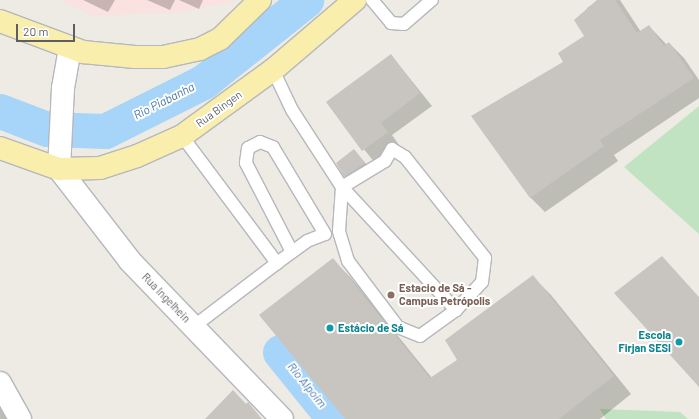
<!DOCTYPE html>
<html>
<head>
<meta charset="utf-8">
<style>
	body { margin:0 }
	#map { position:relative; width:699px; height:419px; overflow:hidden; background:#edebe3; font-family:Barlow,sans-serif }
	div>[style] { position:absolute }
	.medical>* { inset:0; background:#f9e2e0 }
	.green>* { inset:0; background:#c1e3c1 }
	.shadow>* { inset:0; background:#0003 }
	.river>* { height:35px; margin:-17.5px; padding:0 17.5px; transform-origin:17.5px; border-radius:17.5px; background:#a7d4f9 }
	.building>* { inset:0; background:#c8c5c0 }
	.roads { filter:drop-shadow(1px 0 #b5b8bc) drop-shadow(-1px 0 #b5b8bc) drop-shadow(0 1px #b5b8bc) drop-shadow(0 -1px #b5b8bc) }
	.lane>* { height:12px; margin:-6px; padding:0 6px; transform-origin:6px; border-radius:6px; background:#fff }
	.street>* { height:22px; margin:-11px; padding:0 11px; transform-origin:11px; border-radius:11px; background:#fff }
	.primary>* { height:22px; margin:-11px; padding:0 11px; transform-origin:11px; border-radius:11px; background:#f9eeac }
	.dots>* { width:11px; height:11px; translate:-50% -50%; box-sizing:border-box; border:2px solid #fff; border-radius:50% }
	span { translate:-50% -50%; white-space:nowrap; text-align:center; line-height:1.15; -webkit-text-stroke:4px #fff; paint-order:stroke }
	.street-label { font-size:11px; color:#5b5e63 }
	.education-label { font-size:11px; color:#785e54; font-weight:700 }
	.left { translate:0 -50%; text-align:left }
	.culture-label { font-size:11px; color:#0d838f; font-weight:700 }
	.right { translate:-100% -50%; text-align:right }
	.water-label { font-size:12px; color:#4575a9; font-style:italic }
	.scale { position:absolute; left:16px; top:24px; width:59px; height:18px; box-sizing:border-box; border:2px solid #5b5e63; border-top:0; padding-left:5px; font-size:12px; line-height:14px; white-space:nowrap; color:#5b5e63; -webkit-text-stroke:3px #fff; paint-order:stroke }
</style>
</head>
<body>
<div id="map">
	<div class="medical">
		<div style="clip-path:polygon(60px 0,239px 0,184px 12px,93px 16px)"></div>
	</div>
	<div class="green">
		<div style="clip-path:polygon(699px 106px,699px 234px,624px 167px)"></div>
		<div style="clip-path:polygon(600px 409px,680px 412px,688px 419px,606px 419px)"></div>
	</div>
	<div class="shadow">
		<div style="clip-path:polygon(83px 0,115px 0,108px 12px)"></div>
		<div style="clip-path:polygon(147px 0,175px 0,170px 10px)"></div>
		<div style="clip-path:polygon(179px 0,203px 0,199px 9px)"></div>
		<div style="clip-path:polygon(599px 0,620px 0,641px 32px,649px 26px,667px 45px,669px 43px,684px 58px,699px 80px,699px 98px,614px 155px,618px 161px,545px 212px,531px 198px,472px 116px,565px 62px,586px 36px,587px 8px)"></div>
		<div style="clip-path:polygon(391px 55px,432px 106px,392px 135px,399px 145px,375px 163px,327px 103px)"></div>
		<div style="clip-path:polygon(354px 150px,373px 172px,354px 185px,345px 176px)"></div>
		<div style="clip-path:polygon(333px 260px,351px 278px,432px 378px,458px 360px,533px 277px,551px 295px,631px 394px,600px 419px,346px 419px)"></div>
		<div style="clip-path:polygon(0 408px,8px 419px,0 419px)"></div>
	</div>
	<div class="river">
		<div style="left:0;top:111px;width:50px;rotate:21deg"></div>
		<div style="left:47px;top:129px;width:58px;rotate:2deg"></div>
		<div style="left:105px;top:131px;width:110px;rotate:-26.6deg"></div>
		<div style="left:203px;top:82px;width:132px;rotate:-38.5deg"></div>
		<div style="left:280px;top:352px;width:86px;rotate:51.1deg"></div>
	</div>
	<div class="building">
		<div style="clip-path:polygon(597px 0,615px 0,637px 33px,649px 25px,664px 46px,669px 42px,694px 78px,600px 140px,604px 146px,530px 198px,471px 116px,563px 62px,558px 53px,584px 36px,574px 20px)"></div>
		<div style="clip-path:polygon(391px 54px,420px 93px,381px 123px,388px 132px,362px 151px,326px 102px)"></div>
		<div style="clip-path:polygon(354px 149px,365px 163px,344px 177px,336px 163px)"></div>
		<div style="clip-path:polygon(662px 256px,699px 297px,699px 387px,614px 293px)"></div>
		<div style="clip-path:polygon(333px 258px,430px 378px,457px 360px,445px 340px,533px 275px,614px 376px,559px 419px,345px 419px,259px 315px)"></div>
		<div style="clip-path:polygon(233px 390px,246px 404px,248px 402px,262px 419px,205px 419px)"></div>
	</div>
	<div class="roads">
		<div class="lane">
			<div style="left:372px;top:0;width:30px;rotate:50deg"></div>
			<div style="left:391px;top:23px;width:13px;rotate:4deg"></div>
			<div style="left:404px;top:24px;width:37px;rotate:-41deg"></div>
			<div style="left:273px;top:70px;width:44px;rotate:64.6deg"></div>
			<div style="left:292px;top:110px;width:92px;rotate:57deg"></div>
			<div style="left:342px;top:187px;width:168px;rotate:47.2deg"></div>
			<div style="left:182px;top:136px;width:159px;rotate:53.2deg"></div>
			<div style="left:277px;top:263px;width:37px;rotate:-36deg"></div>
			<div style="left:307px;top:241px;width:19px;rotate:-21deg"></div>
			<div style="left:325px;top:234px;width:101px;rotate:-120.9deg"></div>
			<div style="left:273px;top:147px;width:14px;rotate:-159deg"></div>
			<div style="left:260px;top:142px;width:13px;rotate:153deg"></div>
			<div style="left:248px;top:148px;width:15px;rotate:98deg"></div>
			<div style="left:246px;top:163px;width:100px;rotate:62.7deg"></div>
			<div style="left:392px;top:149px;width:15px;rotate:32deg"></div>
			<div style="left:405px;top:157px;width:129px;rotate:51.6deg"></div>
			<div style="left:485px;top:258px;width:24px;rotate:97deg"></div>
			<div style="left:482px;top:282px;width:38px;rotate:133deg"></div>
			<div style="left:456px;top:310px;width:44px;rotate:144.2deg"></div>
			<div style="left:420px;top:336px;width:24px;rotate:-158deg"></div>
			<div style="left:398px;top:327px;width:83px;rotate:-127.1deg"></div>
			<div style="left:348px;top:261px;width:31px;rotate:-107deg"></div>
			<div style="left:339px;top:231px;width:44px;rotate:-86.1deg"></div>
			<div style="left:342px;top:187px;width:50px;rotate:-31.2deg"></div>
			<div style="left:385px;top:161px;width:14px;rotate:-60deg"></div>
			<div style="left:193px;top:327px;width:106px;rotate:-37.3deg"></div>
		</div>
		<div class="street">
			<div style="left:70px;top:48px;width:41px;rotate:99.9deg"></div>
			<div style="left:63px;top:88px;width:81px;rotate:92.8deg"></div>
			<div style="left:59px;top:169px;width:116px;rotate:52.3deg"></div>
			<div style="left:130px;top:261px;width:219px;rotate:46.1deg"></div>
			<div style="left:0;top:383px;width:41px;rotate:60.9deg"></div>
		</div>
		<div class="primary">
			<div style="left:0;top:21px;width:89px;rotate:20.5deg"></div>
			<div style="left:83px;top:52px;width:52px;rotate:5.5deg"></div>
			<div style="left:135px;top:57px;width:28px"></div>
			<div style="left:163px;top:57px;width:38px;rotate:-12deg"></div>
			<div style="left:200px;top:49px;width:22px;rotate:-27deg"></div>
			<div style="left:220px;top:39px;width:56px;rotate:-44.3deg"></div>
			<div style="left:0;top:148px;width:63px;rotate:19.6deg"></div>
			<div style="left:59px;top:169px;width:41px;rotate:-1.4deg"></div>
			<div style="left:100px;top:168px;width:39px;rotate:-18deg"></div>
			<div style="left:137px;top:156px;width:49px;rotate:-24deg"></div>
			<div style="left:182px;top:136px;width:112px;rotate:-36deg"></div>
			<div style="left:273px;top:70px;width:108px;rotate:-40.5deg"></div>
		</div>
	</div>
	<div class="dots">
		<div style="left:391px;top:295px;background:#8d6e63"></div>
		<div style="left:330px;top:328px;background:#0f9aa8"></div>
		<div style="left:679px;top:342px;background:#0f9aa8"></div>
	</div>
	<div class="street-label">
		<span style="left:219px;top:109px;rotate:-36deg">Rua Bingen</span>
		<span style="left:166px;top:298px;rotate:46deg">Rua Ingelhein</span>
	</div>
	<div class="education-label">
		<span class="left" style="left:399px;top:295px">Estacio de Sá -<br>Campus Petrópolis</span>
	</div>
	<div class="culture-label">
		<span class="left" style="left:338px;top:328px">Estácio de Sá</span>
		<span class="right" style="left:671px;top:342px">Escola<br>Firjan SESI</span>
	</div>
	<div class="water-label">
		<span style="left:164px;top:101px;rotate:-27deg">Rio Piabanha</span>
		<span style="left:307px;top:385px;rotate:51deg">Rio Alpoim</span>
	</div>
	<div class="scale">20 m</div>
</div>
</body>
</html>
